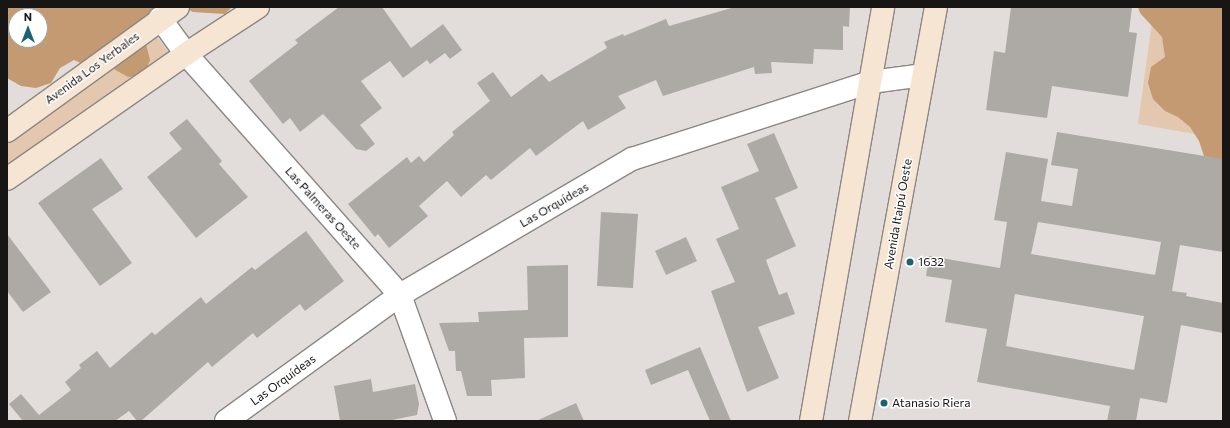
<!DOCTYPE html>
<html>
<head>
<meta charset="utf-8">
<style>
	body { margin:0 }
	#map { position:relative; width:1230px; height:428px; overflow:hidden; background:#e2ddda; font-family:Commissioner,sans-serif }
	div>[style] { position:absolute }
	.green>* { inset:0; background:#e3c8af }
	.forest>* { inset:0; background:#c39a71 }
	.building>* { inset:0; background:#adaaa6 }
	.roads { filter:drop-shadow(1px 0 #8b8783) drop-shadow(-1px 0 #8b8783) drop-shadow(0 1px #8b8783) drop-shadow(0 -1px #8b8783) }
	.street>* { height:22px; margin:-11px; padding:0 11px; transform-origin:11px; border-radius:11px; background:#fff }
	.secondary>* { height:22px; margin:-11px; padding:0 11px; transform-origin:11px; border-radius:11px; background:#f6e5d3 }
	.dots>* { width:11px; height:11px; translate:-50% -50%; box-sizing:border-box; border:2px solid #fff; border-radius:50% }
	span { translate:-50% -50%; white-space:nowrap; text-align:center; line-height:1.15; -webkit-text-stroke:3px #fff; paint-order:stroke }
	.street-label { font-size:12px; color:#171614 }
	.poi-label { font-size:12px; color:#171614 }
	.left { translate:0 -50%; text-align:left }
	.frame { position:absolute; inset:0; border:8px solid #171614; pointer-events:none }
	.north { position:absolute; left:8px; top:8px; width:40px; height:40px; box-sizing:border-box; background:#fff; border:1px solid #a2a2a1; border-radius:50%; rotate:0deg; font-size:11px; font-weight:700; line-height:16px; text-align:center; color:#171614 }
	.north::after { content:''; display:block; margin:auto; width:14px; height:18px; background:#1b6272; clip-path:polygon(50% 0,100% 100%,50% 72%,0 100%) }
</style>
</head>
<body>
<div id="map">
	<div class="green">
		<div style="clip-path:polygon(1154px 7px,1223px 7px,1223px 139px,1138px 124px)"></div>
		<div style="clip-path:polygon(157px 37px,171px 55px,7px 168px,7px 143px)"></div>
	</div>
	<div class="forest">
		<div style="clip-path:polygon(evenodd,7px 7px,163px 7px,167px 21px,159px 36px,146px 44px,150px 60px,144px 75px,128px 77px,105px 64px,89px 67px,74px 60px,60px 68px,51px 83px,36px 88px,21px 86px,7px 78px,7px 7px,16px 16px,40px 16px,40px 40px,16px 40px,16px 16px)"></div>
		<div style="clip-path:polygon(183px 7px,232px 7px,225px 14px,193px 12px)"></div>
		<div style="clip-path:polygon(1138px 7px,1223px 7px,1223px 161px,1204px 156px,1199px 141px,1190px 127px,1178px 117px,1165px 111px,1153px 99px,1148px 83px,1151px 67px,1165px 57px,1162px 37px,1140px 13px)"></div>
	</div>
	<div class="building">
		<div style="clip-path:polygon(339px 7px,382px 7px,411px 48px,443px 24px,462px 50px,450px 59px,445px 53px,430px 64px,427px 60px,403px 78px,390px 61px,361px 81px,382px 108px,360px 125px,375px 144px,366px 151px,356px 149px,323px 114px,300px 132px,290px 118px,283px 124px,249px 81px,298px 43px,295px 40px)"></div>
		<div style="clip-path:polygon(735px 7px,850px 7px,849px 27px,843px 26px,843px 50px,814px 49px,813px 64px,771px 62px,772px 73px,755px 74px,754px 67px,663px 96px,656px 80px,618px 96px,626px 108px,588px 130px,583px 121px,536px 156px,530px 148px,491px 180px,486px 175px,461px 197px,447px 181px,419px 206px,428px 216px,389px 248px,378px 234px,375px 237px,348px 204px,407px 157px,411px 163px,419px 156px,424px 162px,454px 135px,452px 132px,490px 101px,477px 83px,493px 72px,511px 97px,542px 74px,549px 82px,607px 48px,604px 42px,623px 34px,624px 36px,666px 19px,669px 26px)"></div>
		<div style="clip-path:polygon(1011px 7px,1132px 7px,1129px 32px,1137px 33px,1128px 97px,1052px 86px,1047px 118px,986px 110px,994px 51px,1005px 53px)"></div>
		<div style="clip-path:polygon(187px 119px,222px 161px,219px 164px,248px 197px,196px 238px,147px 177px,182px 149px,169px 133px)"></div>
		<div style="clip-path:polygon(evenodd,1057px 132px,1223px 159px,1223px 252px,1180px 245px,1172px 291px,1187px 293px,1186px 296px,1223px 303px,1223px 333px,1181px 325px,1167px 403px,1140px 398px,1136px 421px,1107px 421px,1110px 406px,977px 382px,987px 329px,945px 322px,952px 280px,926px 276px,929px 256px,1000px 268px,1007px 222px,994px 220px,1006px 152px,1048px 159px,1041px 201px,1072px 206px,1078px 169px,1051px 165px,1057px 132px,1038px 222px,1161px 242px,1155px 275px,1031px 254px,1038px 222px,1057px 132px,1015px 294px,1144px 316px,1134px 370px,1006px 346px,1015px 294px)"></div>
		<div style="clip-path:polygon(774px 133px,798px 188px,775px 198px,796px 246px,766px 260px,779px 295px,787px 292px,795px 314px,758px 327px,779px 378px,747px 392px,711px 291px,735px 282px,716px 239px,739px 229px,721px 187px,759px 171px,747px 144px)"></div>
		<div style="clip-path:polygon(101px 158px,123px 189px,92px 209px,132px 263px,100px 286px,38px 203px)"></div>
		<div style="clip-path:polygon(601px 212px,638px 214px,633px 288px,597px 286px)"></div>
		<div style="clip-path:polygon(306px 231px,344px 281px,305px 311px,300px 304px,257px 338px,253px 333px,212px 367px,208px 362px,141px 421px,137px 421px,129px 411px,115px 421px,23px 421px,9px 404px,21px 394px,39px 415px,71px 390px,65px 382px,81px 368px,79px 365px,97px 351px,110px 368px,152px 332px,155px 335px,201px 297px,206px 304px,252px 267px,255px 270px)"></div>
		<div style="clip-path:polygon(7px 234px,51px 292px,23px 312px,7px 291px)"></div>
		<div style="clip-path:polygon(686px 237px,697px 261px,666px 275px,655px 251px)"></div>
		<div style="clip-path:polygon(568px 265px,568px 337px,524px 338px,525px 378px,491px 380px,492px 396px,467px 396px,461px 371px,456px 371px,455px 351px,449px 351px,439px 323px,479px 322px,478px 312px,528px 310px,527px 266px)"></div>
		<div style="clip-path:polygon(700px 347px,731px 421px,710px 421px,688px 370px,651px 385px,645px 370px)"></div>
		<div style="clip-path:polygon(371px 379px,373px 392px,415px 384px,419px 404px,417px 415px,387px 421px,340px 421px,334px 386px)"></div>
		<div style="clip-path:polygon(576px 403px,584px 421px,536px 421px)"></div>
	</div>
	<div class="roads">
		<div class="street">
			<div style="left:160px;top:18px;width:44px;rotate:54.2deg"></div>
			<div style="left:186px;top:54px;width:322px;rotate:48.4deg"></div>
			<div style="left:400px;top:295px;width:134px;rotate:70.3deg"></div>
			<div style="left:226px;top:421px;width:215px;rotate:-35.9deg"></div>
			<div style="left:400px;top:295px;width:269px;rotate:-30.4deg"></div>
			<div style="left:632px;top:159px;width:251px;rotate:-17.9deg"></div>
			<div style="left:871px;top:82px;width:52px;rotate:-7.7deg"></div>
		</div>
		<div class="secondary">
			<div style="left:7px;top:131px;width:211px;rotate:-35.9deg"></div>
			<div style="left:7px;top:179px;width:218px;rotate:-34.9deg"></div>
			<div style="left:186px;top:54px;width:86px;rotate:-33.1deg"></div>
			<div style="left:811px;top:421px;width:420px;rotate:-80.1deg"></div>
			<div style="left:860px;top:421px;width:421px;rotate:-79.6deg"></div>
		</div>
	</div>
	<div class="dots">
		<div style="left:910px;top:262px;background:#1b6272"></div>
		<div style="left:884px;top:403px;background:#1b6272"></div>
	</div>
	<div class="street-label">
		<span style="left:92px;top:68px;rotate:-36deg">Avenida Los Yerbales</span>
		<span style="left:554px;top:205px;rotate:-30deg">Las Orquídeas</span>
		<span style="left:323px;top:208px;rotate:48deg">Las Palmeras Oeste</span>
		<span style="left:898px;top:214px;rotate:-80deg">Avenida Itaipú Oeste</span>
		<span style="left:283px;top:380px;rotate:-36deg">Las Orquídeas</span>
	</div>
	<div class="poi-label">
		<span class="left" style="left:918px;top:262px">1632</span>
		<span class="left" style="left:892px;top:403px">Atanasio Riera</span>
	</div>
	<div class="frame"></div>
	<div class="north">N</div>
</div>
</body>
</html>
